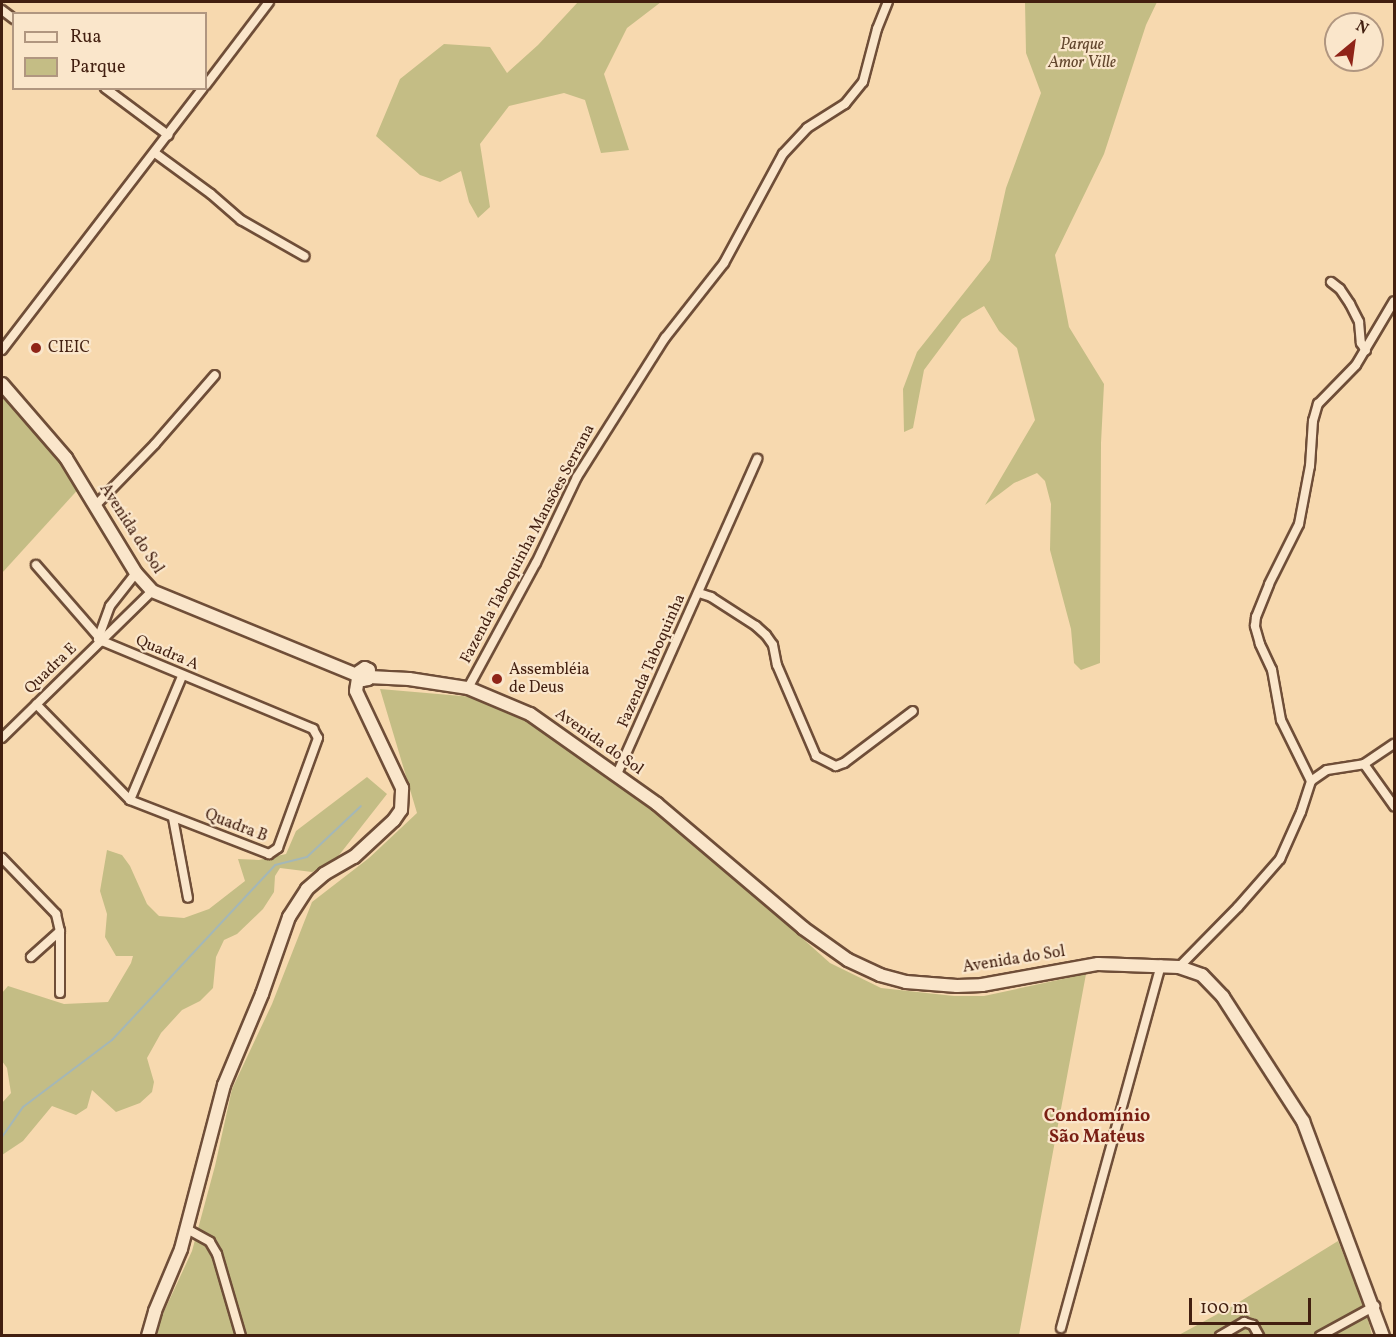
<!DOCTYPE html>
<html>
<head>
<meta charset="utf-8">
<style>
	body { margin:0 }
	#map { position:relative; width:1396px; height:1337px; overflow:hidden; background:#f7d9af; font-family:Vollkorn,serif }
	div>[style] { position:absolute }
	.green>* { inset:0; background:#c4bd85 }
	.stream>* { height:2px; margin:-1px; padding:0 1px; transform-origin:1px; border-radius:1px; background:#a4b7b7 }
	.roads { filter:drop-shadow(2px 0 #6f4e38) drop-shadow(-2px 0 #6f4e38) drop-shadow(0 2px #6f4e38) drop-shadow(0 -2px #6f4e38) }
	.street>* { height:8px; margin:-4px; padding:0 4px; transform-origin:4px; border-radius:4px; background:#fae6cb }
	.secondary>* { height:12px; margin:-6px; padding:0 6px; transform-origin:6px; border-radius:6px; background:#fae6cb }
	.dots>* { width:16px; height:16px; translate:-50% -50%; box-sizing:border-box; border:3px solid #fae6cb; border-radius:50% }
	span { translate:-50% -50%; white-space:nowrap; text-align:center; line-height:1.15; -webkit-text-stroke:4.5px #fae6cb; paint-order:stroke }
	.park-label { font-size:16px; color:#62462d; font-style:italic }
	.poi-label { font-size:16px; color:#421f10 }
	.left { translate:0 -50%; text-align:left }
	.street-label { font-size:16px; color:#421f10 }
	.neighbourhood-label { font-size:18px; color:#7a1f14; font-weight:700 }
	.frame { position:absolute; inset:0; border:3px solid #421f10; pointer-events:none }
	.legend { position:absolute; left:12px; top:12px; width:195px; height:78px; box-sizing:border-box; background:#fae6cb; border:2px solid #b09680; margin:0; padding:8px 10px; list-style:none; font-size:18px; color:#421f10 }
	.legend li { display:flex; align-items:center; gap:12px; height:30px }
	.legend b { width:30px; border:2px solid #b09680 }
	.north { position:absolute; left:1324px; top:12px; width:60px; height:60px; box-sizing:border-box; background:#fae6cb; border:2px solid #b09680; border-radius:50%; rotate:29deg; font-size:16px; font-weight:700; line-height:24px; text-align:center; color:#421f10 }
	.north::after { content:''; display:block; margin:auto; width:21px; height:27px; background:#8f2418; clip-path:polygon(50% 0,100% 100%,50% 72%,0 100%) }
	.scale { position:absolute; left:1189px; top:1298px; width:122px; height:27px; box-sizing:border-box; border:3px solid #421f10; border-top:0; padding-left:8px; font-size:18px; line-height:21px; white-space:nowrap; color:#421f10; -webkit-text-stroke:4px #fae6cb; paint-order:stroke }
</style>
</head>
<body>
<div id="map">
	<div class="green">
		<div style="clip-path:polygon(578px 2px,661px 2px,627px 28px,604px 74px,629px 150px,601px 153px,585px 100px,564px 93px,509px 106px,480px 144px,490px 207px,478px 218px,469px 202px,461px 171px,440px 182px,420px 175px,376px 136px,400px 79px,444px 44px,490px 47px,507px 73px,538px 45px)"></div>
		<div style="clip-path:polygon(1025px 2px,1157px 2px,1146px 25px,1104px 154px,1055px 255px,1069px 327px,1104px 384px,1101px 443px,1100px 663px,1081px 670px,1074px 663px,1071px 629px,1050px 550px,1051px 504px,1045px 481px,1037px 473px,1014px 483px,985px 505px,1035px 420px,1017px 348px,999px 331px,984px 306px,962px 319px,924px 370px,913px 428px,904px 432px,903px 389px,917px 352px,990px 260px,1006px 188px,1041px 93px,1026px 53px)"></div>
		<div style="clip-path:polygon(2px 392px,83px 484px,2px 573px)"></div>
		<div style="clip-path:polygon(380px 689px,473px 697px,523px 719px,630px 793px,699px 846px,830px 963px,881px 988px,954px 996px,984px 996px,1086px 974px,1019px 1335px,157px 1336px,161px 1318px,192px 1251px,215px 1166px,232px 1089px,272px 1004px,312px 902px,369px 858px,417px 813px)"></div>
		<div style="clip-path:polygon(367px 777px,387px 794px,336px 859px,312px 872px,280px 868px,275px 876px,274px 892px,263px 909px,237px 934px,224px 940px,216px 957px,213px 988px,200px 1001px,182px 1010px,161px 1033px,147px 1058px,154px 1082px,152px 1092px,140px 1103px,116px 1112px,92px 1090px,87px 1108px,76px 1115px,52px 1106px,23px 1141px,2px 1155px,2px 1103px,11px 1093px,7px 1068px,2px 1061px,2px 993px,8px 986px,64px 1004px,108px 1002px,131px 963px,133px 956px,116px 956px,105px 937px,107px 914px,100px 891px,107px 850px,122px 855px,130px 866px,147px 904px,159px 916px,184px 918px,209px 909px,245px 881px,238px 859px,259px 860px,286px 854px,296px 831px)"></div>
		<div style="clip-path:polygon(1338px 1241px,1365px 1308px,1372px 1335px,1177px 1336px,1236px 1304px)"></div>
	</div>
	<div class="stream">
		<div style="left:2px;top:1137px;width:37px;rotate:-55deg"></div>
		<div style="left:23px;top:1107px;width:111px;rotate:-37deg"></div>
		<div style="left:112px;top:1040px;width:239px;rotate:-47deg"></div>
		<div style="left:275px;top:865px;width:33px;rotate:-14deg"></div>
		<div style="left:307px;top:857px;width:74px;rotate:-43.4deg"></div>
	</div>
	<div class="roads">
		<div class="street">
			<div style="left:2px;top:10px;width:15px;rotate:37deg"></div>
			<div style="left:206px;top:85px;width:104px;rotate:-52.8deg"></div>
			<div style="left:105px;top:88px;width:79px;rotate:36.7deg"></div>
			<div style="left:155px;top:153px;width:69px;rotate:36.2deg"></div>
			<div style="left:211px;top:194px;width:40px;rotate:41deg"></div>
			<div style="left:241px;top:220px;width:73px;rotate:29.7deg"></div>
			<div style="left:1331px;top:282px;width:11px;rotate:38deg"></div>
			<div style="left:1340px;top:289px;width:18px;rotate:56deg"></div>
			<div style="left:1350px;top:304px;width:20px;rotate:63deg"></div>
			<div style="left:1359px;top:322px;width:21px;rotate:85deg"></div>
			<div style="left:1361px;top:343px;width:9px;rotate:58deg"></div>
			<div style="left:2px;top:350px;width:330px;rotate:-52.5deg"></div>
			<div style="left:95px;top:506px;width:86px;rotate:-45.9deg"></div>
			<div style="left:155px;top:444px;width:91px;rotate:-49deg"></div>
			<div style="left:36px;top:565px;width:101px;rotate:49deg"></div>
			<div style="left:102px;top:641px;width:229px;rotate:22.6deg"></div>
			<div style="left:313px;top:729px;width:10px;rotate:61deg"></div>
			<div style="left:318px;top:738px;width:117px;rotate:110deg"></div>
			<div style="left:278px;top:848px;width:11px;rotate:146deg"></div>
			<div style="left:269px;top:854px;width:149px;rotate:-158.8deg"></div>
			<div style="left:130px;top:800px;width:134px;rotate:-134.4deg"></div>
			<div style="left:699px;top:593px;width:13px;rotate:18deg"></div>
			<div style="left:711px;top:597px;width:54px;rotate:32.8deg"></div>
			<div style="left:756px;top:626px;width:13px;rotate:42deg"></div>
			<div style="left:766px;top:635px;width:12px;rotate:55deg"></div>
			<div style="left:773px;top:645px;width:20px;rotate:79deg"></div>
			<div style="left:777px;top:665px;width:99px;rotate:66.8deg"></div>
			<div style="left:816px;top:756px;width:22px;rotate:27deg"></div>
			<div style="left:836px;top:766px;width:9px;rotate:-21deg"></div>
			<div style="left:844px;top:763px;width:86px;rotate:-37deg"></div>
			<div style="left:98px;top:639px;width:35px;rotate:-70deg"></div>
			<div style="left:110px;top:606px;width:42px;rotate:-51.8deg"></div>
			<div style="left:468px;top:688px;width:142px;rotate:-61.5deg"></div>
			<div style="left:536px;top:563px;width:95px;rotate:-64.5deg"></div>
			<div style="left:577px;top:477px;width:165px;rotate:-57.7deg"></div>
			<div style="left:665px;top:338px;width:95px;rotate:-51.8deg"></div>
			<div style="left:724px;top:263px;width:124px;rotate:-61.6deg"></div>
			<div style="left:783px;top:154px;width:35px;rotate:-47deg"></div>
			<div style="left:807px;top:128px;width:45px;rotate:-32.3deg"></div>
			<div style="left:845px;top:104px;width:28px;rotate:-51deg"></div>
			<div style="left:863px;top:82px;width:55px;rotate:-75.2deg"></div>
			<div style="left:877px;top:29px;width:29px;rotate:-68deg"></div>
			<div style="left:2px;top:738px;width:210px;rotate:-44.4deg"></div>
			<div style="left:1364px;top:764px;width:52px;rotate:54.5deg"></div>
			<div style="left:617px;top:774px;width:345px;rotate:-66deg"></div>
			<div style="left:1311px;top:781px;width:68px;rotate:-116.2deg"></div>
			<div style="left:1281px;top:720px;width:51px;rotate:-100.2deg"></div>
			<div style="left:1272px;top:670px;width:29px;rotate:-115deg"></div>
			<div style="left:1260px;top:644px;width:19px;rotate:-106deg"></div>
			<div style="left:1255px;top:626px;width:9px;rotate:-84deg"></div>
			<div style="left:1256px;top:617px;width:35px;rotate:-68deg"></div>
			<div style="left:1269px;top:584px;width:67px;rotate:-63.4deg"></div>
			<div style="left:1299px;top:524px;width:59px;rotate:-79.3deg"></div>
			<div style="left:1310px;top:466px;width:45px;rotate:-86.2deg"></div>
			<div style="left:1313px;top:421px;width:18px;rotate:-74deg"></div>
			<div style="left:1318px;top:404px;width:54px;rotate:-45.7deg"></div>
			<div style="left:1356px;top:365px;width:74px;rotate:-59.3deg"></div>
			<div style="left:130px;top:800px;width:134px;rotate:-67.2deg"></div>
			<div style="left:173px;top:818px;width:81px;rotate:79.4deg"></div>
			<div style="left:2px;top:858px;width:78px;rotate:46deg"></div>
			<div style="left:56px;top:914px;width:17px;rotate:77deg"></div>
			<div style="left:60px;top:931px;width:62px;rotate:90deg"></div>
			<div style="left:31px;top:957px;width:39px;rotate:-42deg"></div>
			<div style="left:1179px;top:967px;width:84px;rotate:-45.5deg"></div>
			<div style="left:1238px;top:907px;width:64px;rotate:-48.8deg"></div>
			<div style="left:1280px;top:859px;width:51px;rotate:-65.9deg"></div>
			<div style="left:1301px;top:812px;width:33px;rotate:-72deg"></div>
			<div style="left:1311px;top:781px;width:19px;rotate:-35deg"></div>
			<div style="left:1327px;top:770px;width:37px;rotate:-9deg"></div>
			<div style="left:1364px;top:764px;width:36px;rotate:-34deg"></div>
			<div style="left:187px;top:1229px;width:26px;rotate:29deg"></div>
			<div style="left:210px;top:1242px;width:14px;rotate:60deg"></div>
			<div style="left:217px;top:1254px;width:85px;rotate:73.7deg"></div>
			<div style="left:1061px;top:1328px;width:377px;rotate:-74.6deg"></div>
			<div style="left:1220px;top:1336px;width:28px;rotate:-30deg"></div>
			<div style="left:1244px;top:1322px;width:9px;rotate:18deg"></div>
			<div style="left:1253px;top:1325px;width:13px;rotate:61deg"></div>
			<div style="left:1320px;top:1336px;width:63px;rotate:-28.6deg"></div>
		</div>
		<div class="secondary">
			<div style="left:2px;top:384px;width:98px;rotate:49.1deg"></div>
			<div style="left:66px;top:458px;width:135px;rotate:58.7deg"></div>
			<div style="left:136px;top:573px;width:24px;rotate:48deg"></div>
			<div style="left:152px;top:591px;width:224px;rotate:22.3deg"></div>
			<div style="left:369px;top:677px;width:40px;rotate:2.9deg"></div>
			<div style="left:409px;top:679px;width:60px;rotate:8.7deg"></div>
			<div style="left:468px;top:688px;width:67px;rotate:22.8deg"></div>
			<div style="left:530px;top:714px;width:156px;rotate:35.3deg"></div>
			<div style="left:657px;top:804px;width:192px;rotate:40.3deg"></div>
			<div style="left:803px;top:928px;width:55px;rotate:35.4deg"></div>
			<div style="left:848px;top:960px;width:35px;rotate:25deg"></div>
			<div style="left:880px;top:975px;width:27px;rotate:15deg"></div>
			<div style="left:906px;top:982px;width:51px;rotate:4.5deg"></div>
			<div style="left:957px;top:986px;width:25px;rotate:-2deg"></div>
			<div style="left:982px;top:985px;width:118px;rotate:-10.3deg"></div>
			<div style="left:1098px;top:964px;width:81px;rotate:2.1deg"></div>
			<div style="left:1179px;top:967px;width:24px;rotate:19deg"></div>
			<div style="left:1202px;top:975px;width:30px;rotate:46deg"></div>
			<div style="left:1223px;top:997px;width:148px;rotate:57.2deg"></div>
			<div style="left:1303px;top:1121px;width:229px;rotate:69.6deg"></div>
			<div style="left:148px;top:1336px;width:26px;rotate:-74deg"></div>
			<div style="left:155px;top:1311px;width:67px;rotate:-67.2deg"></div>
			<div style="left:181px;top:1249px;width:170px;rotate:-75.3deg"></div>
			<div style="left:224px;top:1085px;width:99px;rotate:-67.3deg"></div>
			<div style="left:262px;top:994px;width:82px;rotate:-70.7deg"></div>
			<div style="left:289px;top:917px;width:33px;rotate:-57deg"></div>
			<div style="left:307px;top:889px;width:23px;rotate:-41deg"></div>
			<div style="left:324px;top:874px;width:34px;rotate:-30deg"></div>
			<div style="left:354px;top:857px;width:54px;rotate:-42.8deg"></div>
			<div style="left:394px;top:820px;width:12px;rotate:-55deg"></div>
			<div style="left:401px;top:810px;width:22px;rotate:-87deg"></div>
			<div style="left:402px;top:788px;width:107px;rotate:-115.4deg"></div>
			<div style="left:356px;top:691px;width:19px;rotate:-81deg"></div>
			<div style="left:359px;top:672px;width:7px;rotate:-34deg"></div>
			<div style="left:365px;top:668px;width:4px;rotate:27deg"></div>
			<div style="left:369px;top:670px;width:9px;rotate:96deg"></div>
			<div style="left:368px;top:679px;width:5px;rotate:169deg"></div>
			<div style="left:363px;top:680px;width:5px;rotate:-143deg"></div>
		</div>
	</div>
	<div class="dots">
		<div style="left:36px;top:348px;background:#8f2418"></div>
		<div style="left:497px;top:679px;background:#8f2418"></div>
	</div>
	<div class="park-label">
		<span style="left:1082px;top:54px">Parque<br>Amor Ville</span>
	</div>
	<div class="poi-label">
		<span class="left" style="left:48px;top:348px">CIEIC</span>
		<span class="left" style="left:509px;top:679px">Assembléia<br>de Deus</span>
	</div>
	<div class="street-label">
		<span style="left:131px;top:529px;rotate:57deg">Avenida do Sol</span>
		<span style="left:528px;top:544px;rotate:-62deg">Fazenda Taboquinha Mansões Serrana</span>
		<span style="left:167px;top:653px;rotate:23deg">Quadra A</span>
		<span style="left:652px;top:661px;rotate:-66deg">Fazenda Taboquinha</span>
		<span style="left:51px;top:669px;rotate:-44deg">Quadra E</span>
		<span style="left:599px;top:742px;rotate:35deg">Avenida do Sol</span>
		<span style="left:236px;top:826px;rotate:21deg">Quadra B</span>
		<span style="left:1014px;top:960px;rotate:-9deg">Avenida do Sol</span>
	</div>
	<div class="neighbourhood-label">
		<span style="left:1097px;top:1128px">Condomínio<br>São Mateus</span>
	</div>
	<div class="frame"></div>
	<ul class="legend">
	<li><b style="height:8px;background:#fae6cb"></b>Rua</li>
	<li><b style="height:16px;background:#c4bd85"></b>Parque</li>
	</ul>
	<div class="north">N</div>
	<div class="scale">100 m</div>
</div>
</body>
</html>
